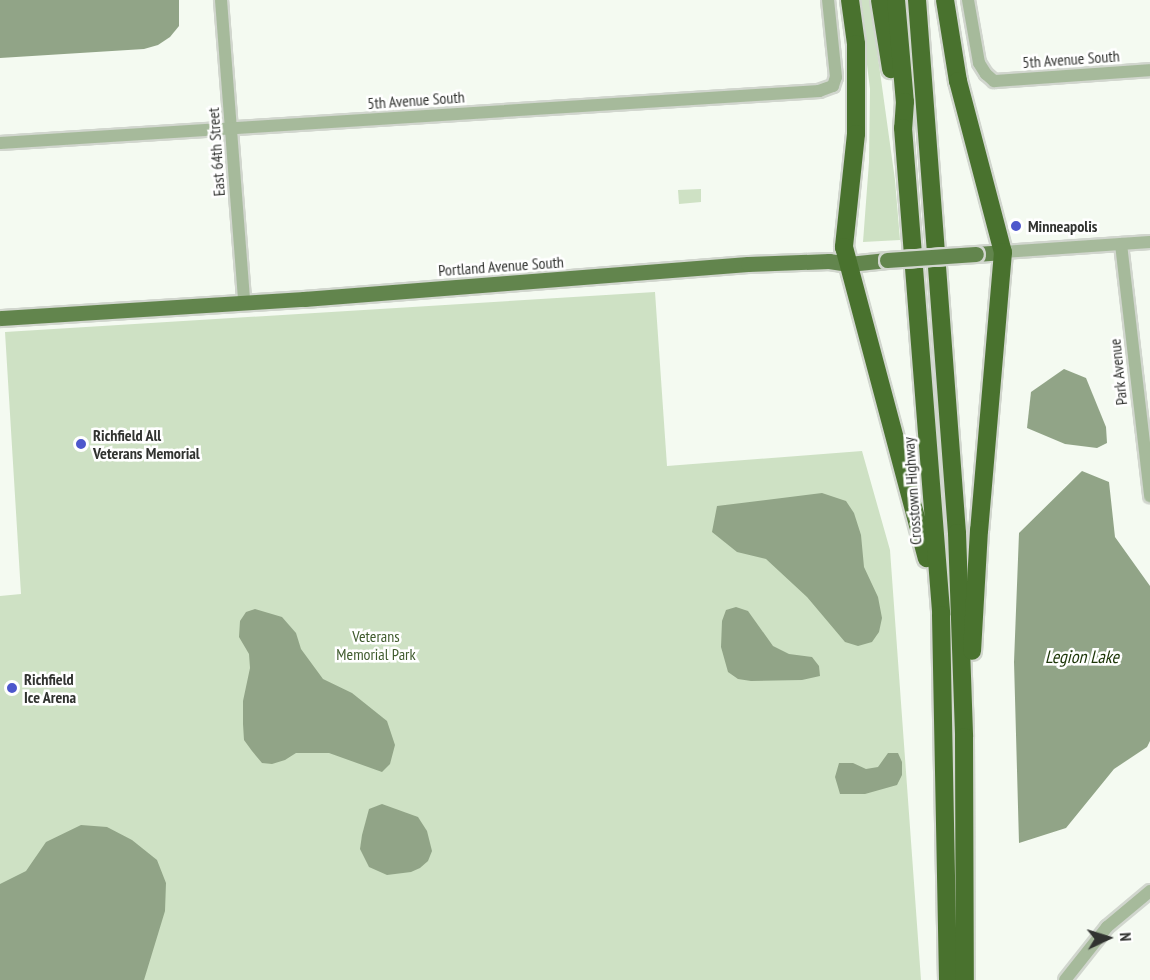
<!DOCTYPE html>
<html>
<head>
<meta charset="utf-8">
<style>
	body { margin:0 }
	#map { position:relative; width:1150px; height:980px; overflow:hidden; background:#f4faf1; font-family:"PT Sans Narrow",sans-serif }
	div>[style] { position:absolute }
	.green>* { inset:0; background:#cee1c4 }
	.water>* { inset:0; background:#91a487 }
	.roads { filter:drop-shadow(2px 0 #d1d6ce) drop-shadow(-2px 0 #d1d6ce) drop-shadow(0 2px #d1d6ce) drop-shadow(0 -2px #d1d6ce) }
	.minor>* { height:12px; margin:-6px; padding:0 6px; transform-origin:6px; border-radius:6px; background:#a6ba9b }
	.major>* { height:15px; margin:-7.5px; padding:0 7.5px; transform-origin:7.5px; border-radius:7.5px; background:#62854d }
	.highway>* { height:18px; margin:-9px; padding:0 9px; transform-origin:9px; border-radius:9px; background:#49722e }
	.bridges { filter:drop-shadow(2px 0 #d1d6ce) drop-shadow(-2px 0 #d1d6ce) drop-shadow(0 2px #d1d6ce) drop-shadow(0 -2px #d1d6ce) }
	.major-bridge>* { height:15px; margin:-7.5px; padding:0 7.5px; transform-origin:7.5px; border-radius:7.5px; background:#62854d }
	.dots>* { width:16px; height:16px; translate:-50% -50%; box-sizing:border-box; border:3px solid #fff; border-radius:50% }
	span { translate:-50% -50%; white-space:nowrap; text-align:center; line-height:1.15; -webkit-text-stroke:5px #fff; paint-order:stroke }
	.street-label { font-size:16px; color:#313330 }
	.poi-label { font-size:16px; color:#313330; font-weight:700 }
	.left { translate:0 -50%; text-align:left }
	.park-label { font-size:16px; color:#3f5b2d }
	.water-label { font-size:18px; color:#1d3608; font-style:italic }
	.north { position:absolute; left:1078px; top:908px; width:60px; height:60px; -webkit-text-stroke:4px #fff; paint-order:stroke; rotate:86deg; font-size:16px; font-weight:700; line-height:24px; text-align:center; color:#313330 }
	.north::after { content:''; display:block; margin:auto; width:21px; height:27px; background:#313330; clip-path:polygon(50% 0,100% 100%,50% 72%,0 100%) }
</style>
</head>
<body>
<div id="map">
	<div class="green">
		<div style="clip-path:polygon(859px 0,870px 0,895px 180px,900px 240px,863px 242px,869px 162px,870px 89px)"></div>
		<div style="clip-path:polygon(701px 189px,701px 202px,679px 204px,678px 190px)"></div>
		<div style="clip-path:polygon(655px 292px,667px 466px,862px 451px,890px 550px,921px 980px,0 980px,0 596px,21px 594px,5px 332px)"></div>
	</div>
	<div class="water">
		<div style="clip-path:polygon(0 0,179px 0,179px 26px,170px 37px,158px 45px,144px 49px,0 58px)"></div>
		<div style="clip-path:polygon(1064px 369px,1086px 378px,1106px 427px,1107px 443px,1097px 448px,1065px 444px,1027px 428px,1031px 392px)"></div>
		<div style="clip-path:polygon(1082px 471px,1109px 482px,1115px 537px,1150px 586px,1150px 741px,1147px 747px,1114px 769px,1066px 828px,1019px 843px,1014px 662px,1019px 533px)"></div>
		<div style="clip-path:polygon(822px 493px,846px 501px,854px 513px,861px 535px,864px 567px,878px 597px,882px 618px,879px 632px,872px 642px,858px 646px,845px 642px,807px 597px,766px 559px,737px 552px,712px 532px,717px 506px)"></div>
		<div style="clip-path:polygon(736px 607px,748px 611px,773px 646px,789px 654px,812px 657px,819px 666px,820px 676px,802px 680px,751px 681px,738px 679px,728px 672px,721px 647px,722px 621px,726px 610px)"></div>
		<div style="clip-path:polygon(255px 609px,282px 617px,296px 633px,301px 649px,323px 679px,352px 693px,387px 721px,395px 745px,390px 764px,382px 772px,329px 753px,296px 753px,285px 760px,272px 764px,262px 763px,252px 751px,244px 740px,243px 724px,243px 701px,250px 668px,249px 654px,239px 637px,240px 621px,246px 612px)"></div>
		<div style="clip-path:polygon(888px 753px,898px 753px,902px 762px,902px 775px,897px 785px,865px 794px,840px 794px,835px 777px,839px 763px,853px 763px,866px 769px,878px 767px)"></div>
		<div style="clip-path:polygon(382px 804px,418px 817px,427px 831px,432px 851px,428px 861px,420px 868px,411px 872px,387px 875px,369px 867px,360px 849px,362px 835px,369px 809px)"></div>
		<div style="clip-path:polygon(81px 825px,107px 827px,132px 840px,157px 860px,166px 883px,165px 911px,144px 980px,0 980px,0 884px,26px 871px,46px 842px)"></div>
	</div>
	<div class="roads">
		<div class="minor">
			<div style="left:221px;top:0;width:303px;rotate:85.6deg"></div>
			<div style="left:968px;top:0;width:64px;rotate:80.1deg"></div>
			<div style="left:979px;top:63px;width:13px;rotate:58deg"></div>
			<div style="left:986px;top:74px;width:11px;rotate:41deg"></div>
			<div style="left:994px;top:81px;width:156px;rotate:-4deg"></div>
			<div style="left:0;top:143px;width:821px;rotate:-3.63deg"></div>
			<div style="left:819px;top:91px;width:15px;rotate:-20deg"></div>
			<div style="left:833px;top:86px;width:9px;rotate:-72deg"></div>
			<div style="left:836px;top:77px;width:77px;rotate:-95.9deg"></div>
			<div style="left:1121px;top:244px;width:254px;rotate:83.4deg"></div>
			<div style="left:1003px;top:252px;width:147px;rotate:-3.9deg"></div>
			<div style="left:1065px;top:980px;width:68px;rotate:-51.6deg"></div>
			<div style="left:1107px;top:927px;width:56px;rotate:-39.9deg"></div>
		</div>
		<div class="major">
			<div style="left:976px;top:254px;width:27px;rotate:-4deg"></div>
			<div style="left:0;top:318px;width:305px;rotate:-3.6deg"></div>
			<div style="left:304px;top:299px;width:445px;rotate:-4.5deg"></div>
			<div style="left:748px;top:264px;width:81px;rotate:-2.1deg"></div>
			<div style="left:829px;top:261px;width:20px;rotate:9deg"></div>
			<div style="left:849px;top:264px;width:38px;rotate:-6deg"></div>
		</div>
		<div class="highway">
			<div style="left:850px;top:0;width:44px;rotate:82.2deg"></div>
			<div style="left:856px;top:44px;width:90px;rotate:90deg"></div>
			<div style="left:856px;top:134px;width:114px;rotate:96.1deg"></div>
			<div style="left:844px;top:247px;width:322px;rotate:75.1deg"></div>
			<div style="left:880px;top:0;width:70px;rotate:80.9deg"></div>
			<div style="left:896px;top:0;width:102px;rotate:85deg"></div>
			<div style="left:905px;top:102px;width:26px;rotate:94deg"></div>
			<div style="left:903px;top:128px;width:488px;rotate:85.5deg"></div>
			<div style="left:941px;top:615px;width:365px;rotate:88.9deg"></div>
			<div style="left:917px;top:0;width:534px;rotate:85.71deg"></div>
			<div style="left:957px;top:533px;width:204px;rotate:88deg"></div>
			<div style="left:964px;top:737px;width:243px;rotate:89.8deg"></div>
			<div style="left:945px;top:0;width:82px;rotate:80.9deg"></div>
			<div style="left:958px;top:81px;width:177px;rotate:75.3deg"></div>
			<div style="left:1003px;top:252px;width:279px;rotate:94.9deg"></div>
			<div style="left:979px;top:530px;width:121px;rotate:93.3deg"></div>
		</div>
	</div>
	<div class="bridges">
		<div class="major-bridge">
			<div style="left:887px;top:260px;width:89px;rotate:-3.9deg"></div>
		</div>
	</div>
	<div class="dots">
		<div style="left:1016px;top:226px;background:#4d57cc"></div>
		<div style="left:81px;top:444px;background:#4d57cc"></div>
		<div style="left:12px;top:688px;background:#4d57cc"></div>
	</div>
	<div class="street-label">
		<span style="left:1071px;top:59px;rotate:-4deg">5th Avenue South</span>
		<span style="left:416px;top:100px;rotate:-4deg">5th Avenue South</span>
		<span style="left:216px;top:152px;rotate:-94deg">East 64th Street</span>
		<span style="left:501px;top:266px;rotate:-4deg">Portland Avenue South</span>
		<span style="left:1118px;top:372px;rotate:-96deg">Park Avenue</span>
		<span style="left:912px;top:491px;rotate:-94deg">Crosstown Highway</span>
	</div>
	<div class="poi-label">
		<span class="left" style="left:1028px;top:226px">Minneapolis</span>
		<span class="left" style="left:93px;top:444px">Richfield All<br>Veterans Memorial</span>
		<span class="left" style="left:24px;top:688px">Richfield<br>Ice Arena</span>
	</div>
	<div class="park-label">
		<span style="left:376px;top:645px">Veterans<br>Memorial Park</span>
	</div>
	<div class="water-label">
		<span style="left:1082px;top:657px">Legion Lake</span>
	</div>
	<div class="north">N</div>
</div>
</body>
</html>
